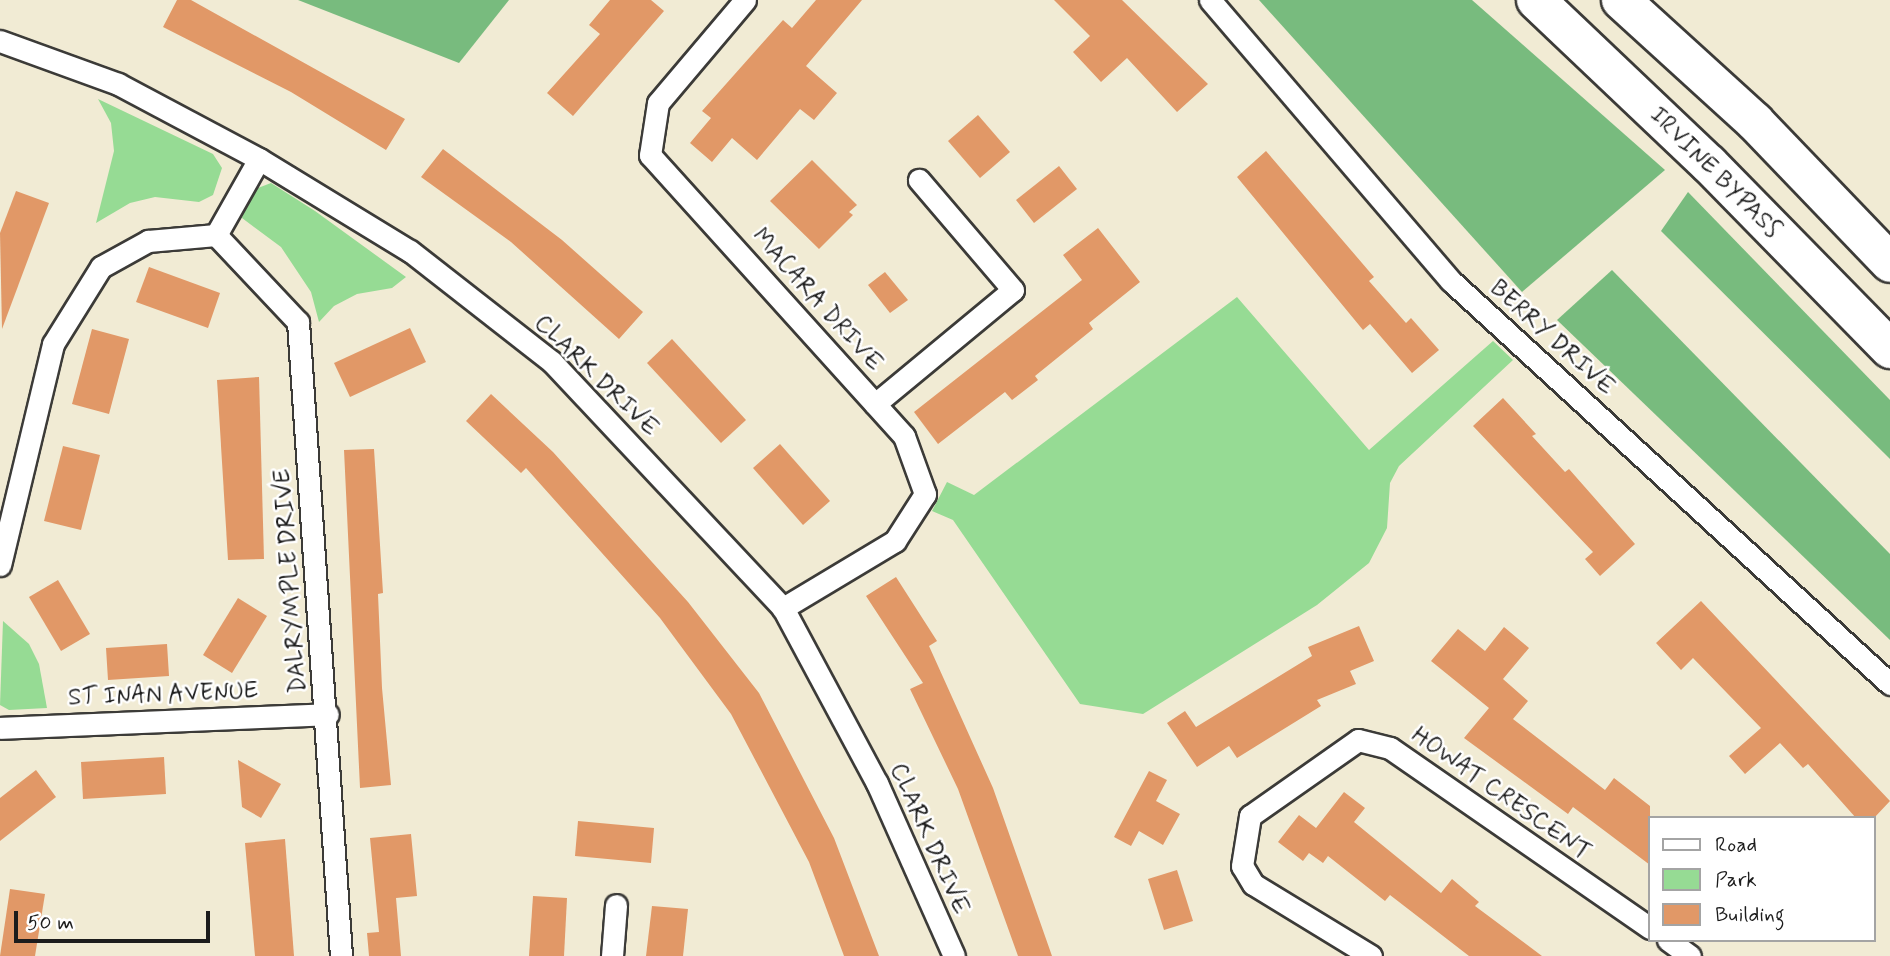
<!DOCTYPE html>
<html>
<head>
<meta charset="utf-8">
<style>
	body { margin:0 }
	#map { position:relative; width:1890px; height:956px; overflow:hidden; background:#f1ebd4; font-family:Mynerve,sans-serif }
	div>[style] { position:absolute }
	.green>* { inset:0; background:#96db94 }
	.forest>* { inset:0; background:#78bb7e }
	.building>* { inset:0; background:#e19867 }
	.roads { filter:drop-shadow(2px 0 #3c3b38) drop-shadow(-2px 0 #3c3b38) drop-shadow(0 2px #3c3b38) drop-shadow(0 -2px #3c3b38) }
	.street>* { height:21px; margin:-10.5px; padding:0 10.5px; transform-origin:10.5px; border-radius:10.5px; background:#fff }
	.highway>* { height:38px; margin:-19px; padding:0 19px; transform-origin:19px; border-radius:19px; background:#fff }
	span { translate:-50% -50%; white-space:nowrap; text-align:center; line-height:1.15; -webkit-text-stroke:5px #fff; paint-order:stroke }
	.street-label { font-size:24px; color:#1c1c1c }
	.legend { position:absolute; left:1648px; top:816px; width:228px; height:126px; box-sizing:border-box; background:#fff; border:2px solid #a4a4a4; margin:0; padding:9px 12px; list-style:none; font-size:21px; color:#1c1c1c }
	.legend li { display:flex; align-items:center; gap:14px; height:35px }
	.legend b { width:35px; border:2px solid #a4a4a4 }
	.scale { position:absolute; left:14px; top:911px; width:196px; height:32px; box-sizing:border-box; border:4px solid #1c1c1c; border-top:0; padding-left:9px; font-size:21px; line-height:24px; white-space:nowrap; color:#1c1c1c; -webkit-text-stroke:5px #fff; paint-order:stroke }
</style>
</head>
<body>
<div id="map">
	<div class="green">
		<div style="clip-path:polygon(98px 99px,213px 154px,222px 168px,213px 195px,199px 202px,155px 197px,130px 203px,96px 223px,114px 151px,111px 123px)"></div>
		<div style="clip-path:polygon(271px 183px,315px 211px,406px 277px,392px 288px,357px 294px,334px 306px,319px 322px,311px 292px,281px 247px,242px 218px,247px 192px)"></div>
		<div style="clip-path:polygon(1237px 297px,1369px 450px,1493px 341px,1513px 360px,1399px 466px,1390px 483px,1387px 528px,1369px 563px,1317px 605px,1143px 714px,1080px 704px,953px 520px,932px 511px,947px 482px,974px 495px)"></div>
		<div style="clip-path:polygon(3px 621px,29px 644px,39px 664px,47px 708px,9px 710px,0 705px)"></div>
	</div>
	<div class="forest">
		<div style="clip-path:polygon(298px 0,509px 0,459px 63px)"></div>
		<div style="clip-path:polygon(1259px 0,1472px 0,1665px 170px,1522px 292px)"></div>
		<div style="clip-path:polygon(1688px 192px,1890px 400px,1890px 459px,1661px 231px)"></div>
		<div style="clip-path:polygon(1612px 270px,1890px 554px,1890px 640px,1557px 320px)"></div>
	</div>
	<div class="building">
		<div style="clip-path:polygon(177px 0,191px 0,405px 119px,386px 150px,291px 92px,163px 27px)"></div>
		<div style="clip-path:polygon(610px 0,651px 0,664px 11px,573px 116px,547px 93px,600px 34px,589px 25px)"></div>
		<div style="clip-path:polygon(816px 0,862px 0,806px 66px,837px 93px,814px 120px,800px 109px,757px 160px,732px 138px,712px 162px,690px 143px,711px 118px,702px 111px,783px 20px,792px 28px)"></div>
		<div style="clip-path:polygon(1054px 0,1122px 0,1208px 84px,1177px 112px,1127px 58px,1101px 82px,1073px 52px,1090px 36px)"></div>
		<div style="clip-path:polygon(978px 115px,1010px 152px,980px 178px,948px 141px)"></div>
		<div style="clip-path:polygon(443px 149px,562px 240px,643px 312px,619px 339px,511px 242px,421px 177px)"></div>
		<div style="clip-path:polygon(1266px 151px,1374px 277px,1369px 281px,1406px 323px,1411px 318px,1439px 350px,1412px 373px,1370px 324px,1363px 330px,1237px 177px)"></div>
		<div style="clip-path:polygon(812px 160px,857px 205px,849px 212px,853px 215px,819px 249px,770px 201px)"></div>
		<div style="clip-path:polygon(1059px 166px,1077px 189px,1034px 223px,1016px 200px)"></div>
		<div style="clip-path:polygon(16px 191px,49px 203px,2px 329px,0 233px)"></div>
		<div style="clip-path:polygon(1098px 228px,1140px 282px,1089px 323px,1093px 329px,1035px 376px,1038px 380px,1012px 400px,1005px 392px,938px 444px,914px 412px,1082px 280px,1063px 255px)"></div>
		<div style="clip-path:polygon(149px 267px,220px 293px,208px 328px,136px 302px)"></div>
		<div style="clip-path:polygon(885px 272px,908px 300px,890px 313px,868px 285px)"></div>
		<div style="clip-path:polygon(410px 328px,426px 362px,350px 397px,334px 363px)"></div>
		<div style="clip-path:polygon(92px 329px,129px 339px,109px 414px,72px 404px)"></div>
		<div style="clip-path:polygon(672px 339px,746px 420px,721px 443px,647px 363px)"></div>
		<div style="clip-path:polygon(259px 377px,264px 559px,228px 560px,217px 380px)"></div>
		<div style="clip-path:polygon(491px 394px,553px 452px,688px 602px,759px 693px,834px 838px,879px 956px,844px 956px,809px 862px,731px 714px,660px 618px,526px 468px,521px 473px,466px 421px)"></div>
		<div style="clip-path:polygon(1503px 398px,1536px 434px,1532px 436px,1565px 472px,1569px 469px,1635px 544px,1600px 576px,1585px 559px,1593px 552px,1473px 426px)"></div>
		<div style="clip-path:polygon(780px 444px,830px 501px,803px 525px,753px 468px)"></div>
		<div style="clip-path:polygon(63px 446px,100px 455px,81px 530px,44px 521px)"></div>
		<div style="clip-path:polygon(374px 449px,383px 593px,378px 594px,382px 688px,391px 785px,360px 788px,344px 450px)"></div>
		<div style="clip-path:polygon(896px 577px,937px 641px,929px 646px,993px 788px,1052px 956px,1018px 956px,958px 789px,910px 689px,923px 683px,866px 596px)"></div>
		<div style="clip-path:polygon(58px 580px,90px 634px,61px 651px,29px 597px)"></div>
		<div style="clip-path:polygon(238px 598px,267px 616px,232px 673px,203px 655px)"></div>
		<div style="clip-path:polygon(1701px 601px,1890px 801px,1874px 818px,1856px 818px,1808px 764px,1803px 768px,1780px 743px,1745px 774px,1729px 756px,1761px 728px,1693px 658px,1681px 670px,1656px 643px)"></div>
		<div style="clip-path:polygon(1359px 626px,1374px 661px,1350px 671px,1356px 684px,1317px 700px,1321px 706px,1237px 758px,1229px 746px,1197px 767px,1167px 723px,1185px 711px,1196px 727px,1312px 656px,1308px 647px)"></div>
		<div style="clip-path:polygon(1504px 627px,1529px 648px,1503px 679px,1528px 701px,1513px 719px,1605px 790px,1614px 778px,1650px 806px,1650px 865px,1573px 807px,1568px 814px,1464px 738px,1489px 708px,1431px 661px,1458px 629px,1485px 651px)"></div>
		<div style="clip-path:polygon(167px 644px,169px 676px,108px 680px,106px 648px)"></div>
		<div style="clip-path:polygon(164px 757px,166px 794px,83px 799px,81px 762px)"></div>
		<div style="clip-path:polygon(238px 760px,281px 784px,261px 818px,242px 807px)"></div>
		<div style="clip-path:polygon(36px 770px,56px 797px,0 841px,0 798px)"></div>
		<div style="clip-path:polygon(1149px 771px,1167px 780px,1156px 801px,1180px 814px,1163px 845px,1139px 831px,1131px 846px,1114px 837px)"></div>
		<div style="clip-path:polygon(1344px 792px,1365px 808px,1354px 822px,1441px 893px,1452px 879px,1479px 902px,1475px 906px,1542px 956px,1469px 956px,1390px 895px,1385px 901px,1328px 856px,1323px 863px,1309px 853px,1303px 861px,1278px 842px,1299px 815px,1316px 828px)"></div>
		<div style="clip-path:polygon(578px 821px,654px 828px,651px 863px,575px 856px)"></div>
		<div style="clip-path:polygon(411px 834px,417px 896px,396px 898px,401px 956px,369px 956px,367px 933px,379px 932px,370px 838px)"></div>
		<div style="clip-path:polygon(285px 839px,294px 956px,255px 956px,245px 843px)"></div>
		<div style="clip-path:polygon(1177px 870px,1193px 921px,1164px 930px,1148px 879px)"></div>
		<div style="clip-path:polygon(10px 889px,45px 894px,35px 956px,0 956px)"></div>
		<div style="clip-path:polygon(533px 896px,567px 898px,564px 956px,529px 956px)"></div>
		<div style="clip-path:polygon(652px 906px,688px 909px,683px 956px,646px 956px)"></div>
	</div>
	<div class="roads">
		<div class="street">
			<div style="left:745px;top:0;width:135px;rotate:130.2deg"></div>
			<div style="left:658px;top:103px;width:53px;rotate:98.7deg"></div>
			<div style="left:650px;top:155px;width:379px;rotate:47.9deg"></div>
			<div style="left:904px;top:436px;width:62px;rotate:70.1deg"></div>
			<div style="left:925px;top:494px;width:56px;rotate:122.6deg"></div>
			<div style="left:895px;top:541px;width:131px;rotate:149.1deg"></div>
			<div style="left:1210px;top:0;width:370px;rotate:49.4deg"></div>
			<div style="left:1451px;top:281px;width:596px;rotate:42.55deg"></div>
			<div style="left:0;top:41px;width:126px;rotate:20deg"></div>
			<div style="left:118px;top:84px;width:160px;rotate:28deg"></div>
			<div style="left:259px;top:159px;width:177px;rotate:31.4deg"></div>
			<div style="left:410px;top:251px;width:180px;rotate:38deg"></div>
			<div style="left:552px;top:362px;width:337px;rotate:46.8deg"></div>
			<div style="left:783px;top:608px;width:199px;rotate:61.8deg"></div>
			<div style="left:877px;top:783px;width:189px;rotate:66deg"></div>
			<div style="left:216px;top:235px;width:120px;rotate:46.7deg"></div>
			<div style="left:298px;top:322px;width:635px;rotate:86.12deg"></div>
			<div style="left:216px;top:235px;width:87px;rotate:-60.5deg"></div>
			<div style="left:875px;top:404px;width:179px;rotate:-39.6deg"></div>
			<div style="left:1013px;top:290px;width:145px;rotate:-130.5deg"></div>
			<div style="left:0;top:565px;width:227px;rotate:-76.5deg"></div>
			<div style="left:53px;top:344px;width:91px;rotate:-58.1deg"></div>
			<div style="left:101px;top:267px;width:54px;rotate:-29deg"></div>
			<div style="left:148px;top:241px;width:68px;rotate:-5deg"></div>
			<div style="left:0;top:728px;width:328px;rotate:-2.4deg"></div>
			<div style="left:1668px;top:940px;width:27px;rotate:36deg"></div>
			<div style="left:612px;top:956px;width:51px;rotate:-85.5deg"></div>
			<div style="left:1371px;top:956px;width:138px;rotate:-148.6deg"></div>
			<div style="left:1253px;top:884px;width:21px;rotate:-121deg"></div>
			<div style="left:1242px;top:866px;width:51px;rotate:-80.9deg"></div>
			<div style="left:1250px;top:816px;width:132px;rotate:-35.1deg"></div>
			<div style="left:1358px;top:740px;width:33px;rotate:14deg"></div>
			<div style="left:1390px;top:748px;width:316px;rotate:34.7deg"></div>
		</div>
		<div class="highway">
			<div style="left:1536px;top:0;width:238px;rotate:43.5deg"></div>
			<div style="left:1709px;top:164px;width:259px;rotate:45.6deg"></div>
			<div style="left:1621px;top:0;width:181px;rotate:42.3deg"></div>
			<div style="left:1755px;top:122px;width:195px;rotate:46.2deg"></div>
		</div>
	</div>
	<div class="street-label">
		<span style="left:1715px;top:173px;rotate:45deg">IRVINE BYPASS</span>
		<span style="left:817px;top:300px;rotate:48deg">MACARA DRIVE</span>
		<span style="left:1552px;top:338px;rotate:42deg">BERRY DRIVE</span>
		<span style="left:596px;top:376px;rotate:44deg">CLARK DRIVE</span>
		<span style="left:291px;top:581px;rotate:-94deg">DALRYMPLE DRIVE</span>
		<span style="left:163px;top:695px;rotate:-2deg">ST INAN AVENUE</span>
		<span style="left:1501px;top:794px;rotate:35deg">HOWAT CRESCENT</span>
		<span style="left:929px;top:839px;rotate:66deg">CLARK DRIVE</span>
	</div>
	<ul class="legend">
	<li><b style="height:9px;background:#fff"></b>Road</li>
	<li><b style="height:19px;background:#96db94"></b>Park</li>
	<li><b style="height:19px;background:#e19867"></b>Building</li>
	</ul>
	<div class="scale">50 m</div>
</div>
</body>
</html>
